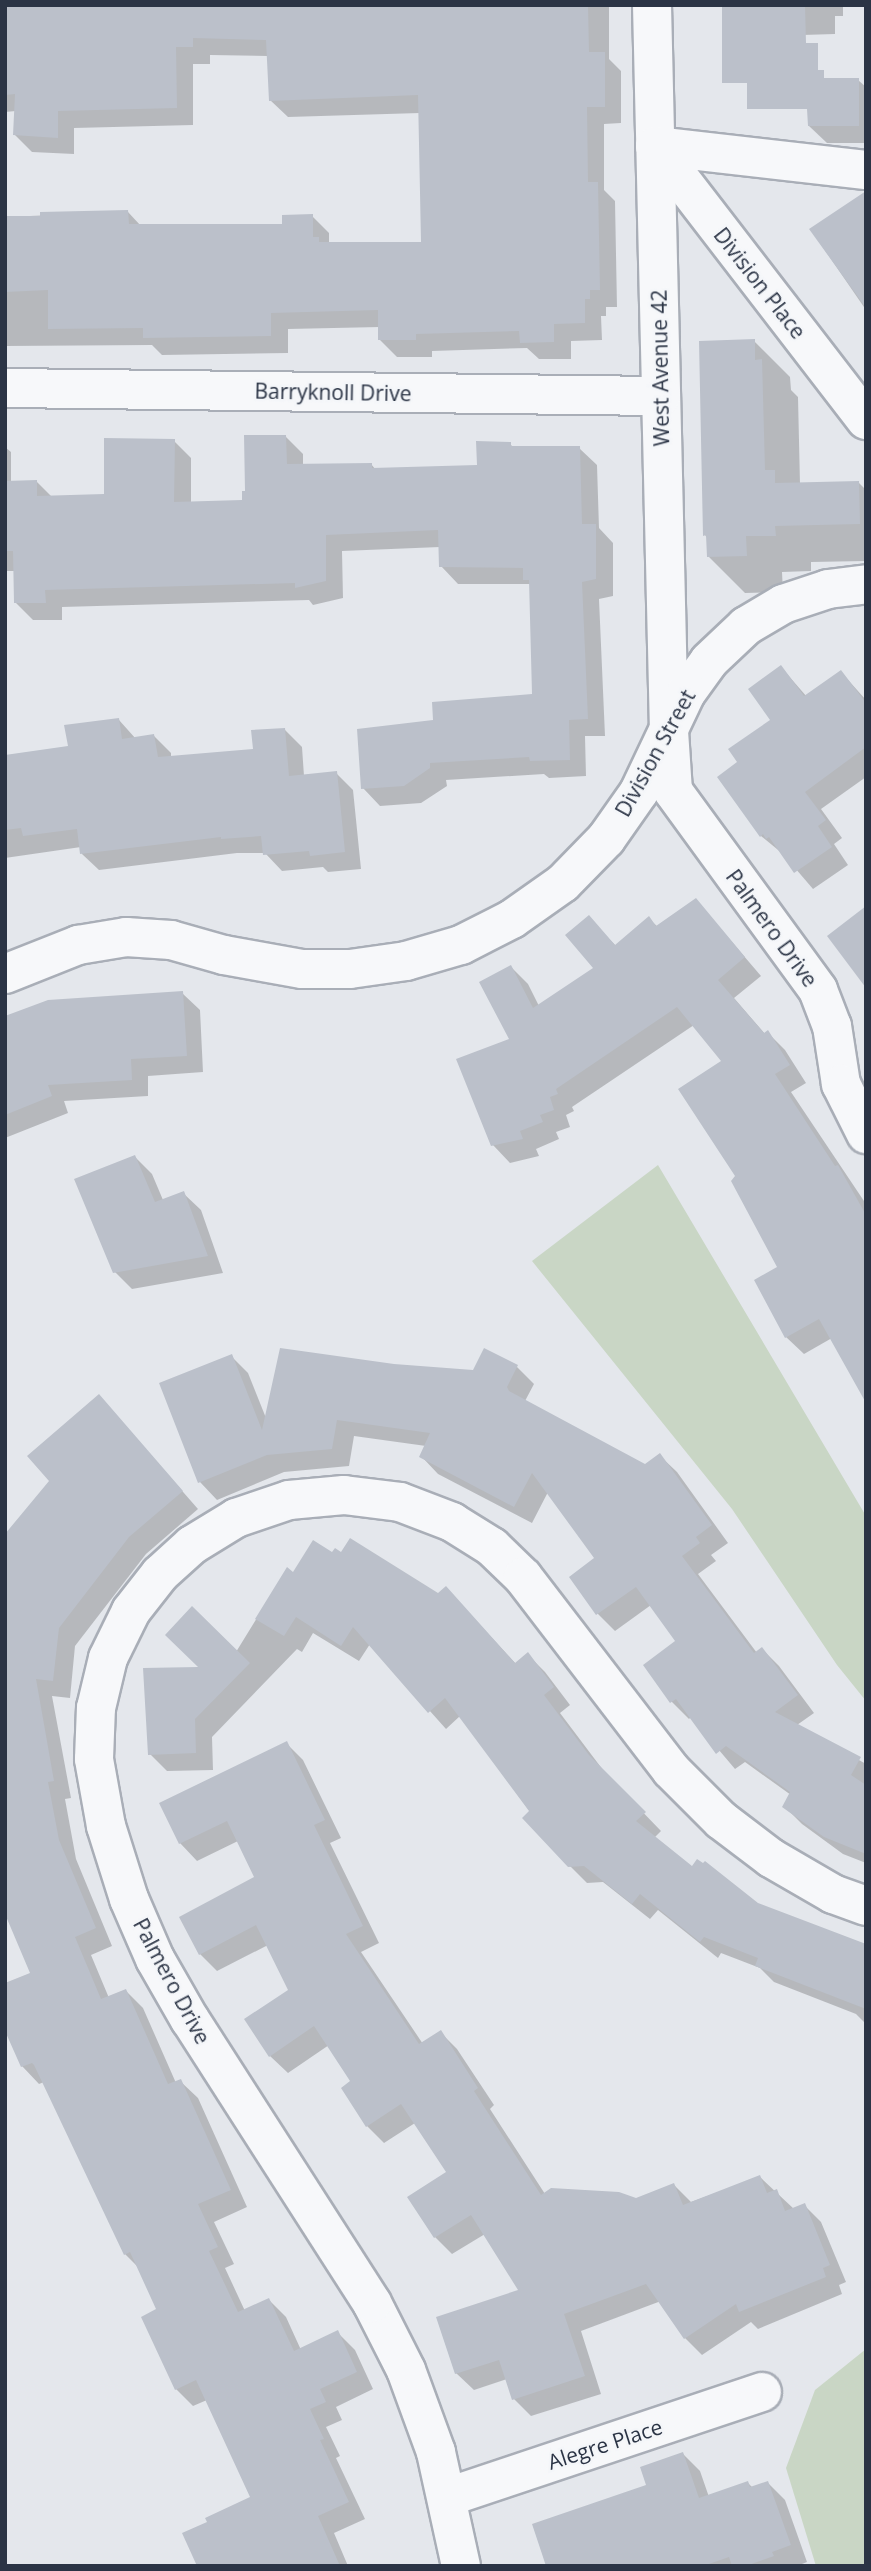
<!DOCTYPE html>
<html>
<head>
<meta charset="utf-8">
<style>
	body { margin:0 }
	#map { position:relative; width:871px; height:2571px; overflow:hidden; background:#e4e7ec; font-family:"Open Sans",sans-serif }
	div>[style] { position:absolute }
	.green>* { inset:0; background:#c9d6c5 }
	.shadow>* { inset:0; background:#0003 }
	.building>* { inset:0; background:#bbc0ca }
	.roads { filter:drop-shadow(2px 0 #a9aeb7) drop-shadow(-2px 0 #a9aeb7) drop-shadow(0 2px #a9aeb7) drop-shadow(0 -2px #a9aeb7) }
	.minor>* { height:38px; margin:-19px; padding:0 19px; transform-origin:19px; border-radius:19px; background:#f7f8fa }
	.tertiary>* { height:38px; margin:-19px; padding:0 19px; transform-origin:19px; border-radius:19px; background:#f7f8fa }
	span { translate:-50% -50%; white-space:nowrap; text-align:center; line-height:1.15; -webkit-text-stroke:5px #f4f6f9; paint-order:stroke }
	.street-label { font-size:21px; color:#2b3445 }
	.frame { position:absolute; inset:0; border:7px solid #2b3445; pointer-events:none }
</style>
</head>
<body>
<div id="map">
	<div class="green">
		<div style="clip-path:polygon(658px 1165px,866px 1516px,866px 1701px,837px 1665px,732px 1509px,532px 1261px)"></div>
		<div style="clip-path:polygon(866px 2349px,866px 2566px,816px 2566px,786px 2468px,815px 2390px)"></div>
	</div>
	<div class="shadow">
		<div style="clip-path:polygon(5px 5px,609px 5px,609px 59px,621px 71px,621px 123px,604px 124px,604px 190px,615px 201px,617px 307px,606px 307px,606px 316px,601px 316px,602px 340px,571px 341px,571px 359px,539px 359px,527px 348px,432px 351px,432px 357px,397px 357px,380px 340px,380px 327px,288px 329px,288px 353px,162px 355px,152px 345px,5px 346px,5px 217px,128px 212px,141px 226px,283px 226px,312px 216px,329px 233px,329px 244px,423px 244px,420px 113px,288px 117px,270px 100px,268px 56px,210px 55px,210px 64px,193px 64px,193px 125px,74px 128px,74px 154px,32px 152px,15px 135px,16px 111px,5px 112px)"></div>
		<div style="clip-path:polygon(722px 5px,843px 5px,843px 16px,835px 16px,835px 34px,740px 37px)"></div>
		<div style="clip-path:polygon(858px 80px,866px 87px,866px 143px,827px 143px,809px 126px)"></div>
		<div style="clip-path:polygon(866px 210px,866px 310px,811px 230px)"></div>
		<div style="clip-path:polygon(754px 341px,790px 377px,791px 390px,798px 397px,800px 484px,858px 482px,866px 490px,866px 561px,811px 562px,811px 571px,782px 572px,783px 592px,745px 593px,709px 557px,708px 539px,705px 535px)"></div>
		<div style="clip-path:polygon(285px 436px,303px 454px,303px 466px,371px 464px,376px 470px,478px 467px,510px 444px,514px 448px,579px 448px,597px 465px,599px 528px,613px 543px,613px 596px,599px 599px,605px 736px,585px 736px,586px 776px,549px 778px,544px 774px,446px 780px,447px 786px,421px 803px,380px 806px,363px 788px,435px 721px,534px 696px,530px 584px,458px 584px,441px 566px,440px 547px,342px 551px,343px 598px,313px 605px,309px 600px,62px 607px,62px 620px,33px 620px,16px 603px,15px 571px,5px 571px,5px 447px,11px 452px,11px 482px,36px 481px,52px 497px,106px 496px,174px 441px,191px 458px,191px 503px,244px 501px)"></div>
		<div style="clip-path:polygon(781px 667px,807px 697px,841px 672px,866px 700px,866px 777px,821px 809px,842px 838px,834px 844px,848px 865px,813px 889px,783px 854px,761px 836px,740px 763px,773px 720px)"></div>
		<div style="clip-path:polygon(119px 720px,136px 739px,154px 736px,171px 753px,171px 758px,255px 751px,285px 730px,302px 747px,304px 776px,336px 773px,353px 790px,361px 869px,328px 872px,323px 867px,282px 871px,265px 853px,237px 853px,99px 870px,82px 854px,81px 847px,5px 858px,5px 757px,70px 747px)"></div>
		<div style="clip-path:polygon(696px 900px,761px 976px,734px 998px,765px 1034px,768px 1033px,785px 1050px,806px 1083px,791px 1092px,866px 1204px,866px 1400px,832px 1338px,804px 1354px,786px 1337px,779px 1268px,737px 1176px,724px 1061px,694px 1025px,572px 1107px,574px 1111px,566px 1115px,570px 1127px,556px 1132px,559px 1139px,536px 1149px,539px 1156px,510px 1163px,493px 1145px,511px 1039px,511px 967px,528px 984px,539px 1006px,596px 968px,589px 918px,616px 946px,649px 919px,658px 927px)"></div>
		<div style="clip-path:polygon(182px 993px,200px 1010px,203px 1072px,148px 1076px,148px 1096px,64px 1101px,68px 1113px,5px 1138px,5px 1018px)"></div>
		<div style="clip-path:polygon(135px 1157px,152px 1174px,163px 1200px,183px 1193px,201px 1210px,223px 1273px,132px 1289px,115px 1272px)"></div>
		<div style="clip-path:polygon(231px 1356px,248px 1373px,266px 1418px,393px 1366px,474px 1372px,517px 1367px,534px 1384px,525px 1401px,645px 1466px,659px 1455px,677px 1472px,728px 1543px,711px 1555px,716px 1561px,698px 1574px,757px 1653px,762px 1649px,779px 1666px,814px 1713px,797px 1725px,866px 1764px,866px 1863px,843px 1854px,802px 1824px,784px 1806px,791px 1795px,745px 1762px,735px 1769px,691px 1717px,689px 1719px,672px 1702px,645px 1665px,678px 1641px,651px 1605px,615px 1631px,598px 1614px,572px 1577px,596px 1558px,548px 1492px,532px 1523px,438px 1474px,421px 1456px,426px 1446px,354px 1436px,349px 1466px,284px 1472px,217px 1500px,200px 1482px,162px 1384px)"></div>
		<div style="clip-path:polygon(99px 1396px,198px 1509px,146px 1554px,75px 1646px,70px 1698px,52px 1696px,71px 1798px,65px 1799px,76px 1859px,112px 1946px,91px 1955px,109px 1998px,126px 1991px,143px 2008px,176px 2083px,180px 2081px,198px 2098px,247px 2207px,214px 2222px,234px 2264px,225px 2268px,245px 2311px,269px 2300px,286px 2317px,301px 2350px,338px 2333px,355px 2350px,373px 2389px,336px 2407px,342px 2420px,326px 2427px,340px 2456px,336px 2458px,365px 2519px,334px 2533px,348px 2566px,199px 2566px,253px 2497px,207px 2400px,193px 2406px,176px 2389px,159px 2310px,138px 2267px,125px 2254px,44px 2082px,39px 2084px,22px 2066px,32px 1974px,5px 1909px,51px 1481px)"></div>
		<div style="clip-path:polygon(333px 1554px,438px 1596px,446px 1588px,516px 1664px,528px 1655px,545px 1672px,570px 1705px,560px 1713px,606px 1774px,661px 1831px,654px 1838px,692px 1868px,758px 1904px,866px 1948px,866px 2024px,856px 2014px,774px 1982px,760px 1968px,721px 1953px,718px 1958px,658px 1910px,650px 1919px,603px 1882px,587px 1883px,569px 1865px,460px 1716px,446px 1729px,370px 1644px,359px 1661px,313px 1633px,302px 1652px,297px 1649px,212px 1737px,213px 1770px,167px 1771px,150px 1754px,201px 1669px,236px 1652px,287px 1569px,294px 1574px)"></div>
		<div style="clip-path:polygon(286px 1743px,303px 1760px,341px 1838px,330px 1843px,379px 1943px,361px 1952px,423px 2044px,440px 2032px,457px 2049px,494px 2105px,490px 2109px,545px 2194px,636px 2200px,674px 2185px,691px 2202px,760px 2177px,794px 2209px,804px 2205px,821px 2222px,846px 2282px,839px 2285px,842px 2294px,758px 2329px,751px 2322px,702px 2355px,685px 2338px,661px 2301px,581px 2331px,601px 2394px,531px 2416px,514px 2399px,507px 2379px,474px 2390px,456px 2373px,521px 2291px,485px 2234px,452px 2254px,435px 2237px,448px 2173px,415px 2123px,384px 2143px,367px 2126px,353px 2082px,329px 2045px,288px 2073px,270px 2056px,290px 1990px,268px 1945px,217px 1971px,200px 1954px,257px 1878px,238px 1841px,197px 1861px,180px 1843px)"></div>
		<div style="clip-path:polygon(683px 2454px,700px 2471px,709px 2497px,748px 2483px,753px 2488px,768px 2483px,785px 2500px,807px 2562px,797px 2566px,548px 2566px,649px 2486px)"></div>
	</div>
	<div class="building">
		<div style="clip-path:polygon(5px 5px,588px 5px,589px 52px,605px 52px,605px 107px,587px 107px,588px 182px,598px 182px,600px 290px,590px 290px,590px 299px,585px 299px,585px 323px,554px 324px,554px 342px,520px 343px,519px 331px,416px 334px,416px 340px,378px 340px,378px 310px,271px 313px,271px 336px,143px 338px,143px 328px,48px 329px,48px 290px,5px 292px,5px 216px,40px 216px,40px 212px,128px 210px,129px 224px,282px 224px,282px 215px,313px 214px,313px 237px,319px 237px,319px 242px,421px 242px,418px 95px,269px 101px,266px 40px,193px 38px,193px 47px,176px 47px,177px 108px,58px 111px,58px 138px,13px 135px,15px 94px,5px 95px)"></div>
		<div style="clip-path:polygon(722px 5px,805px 5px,806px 43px,818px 43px,818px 70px,824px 70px,824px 78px,859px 78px,859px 126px,808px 126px,807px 109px,747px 109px,747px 83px,722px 83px)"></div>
		<div style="clip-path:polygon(866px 191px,866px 308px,809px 229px)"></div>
		<div style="clip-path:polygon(755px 339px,755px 360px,762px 359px,765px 470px,775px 470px,775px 483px,859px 481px,860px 524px,775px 526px,776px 536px,746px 536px,747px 556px,707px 557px,706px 535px,703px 536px,699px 341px)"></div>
		<div style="clip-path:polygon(244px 435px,286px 435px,287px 464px,372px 463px,372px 468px,477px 465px,476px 441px,511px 442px,511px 446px,580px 446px,582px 524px,596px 524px,596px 579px,582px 582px,588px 719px,569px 720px,570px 760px,530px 761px,529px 757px,430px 763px,430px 768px,404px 786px,361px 789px,357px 729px,433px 720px,432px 702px,532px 694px,529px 580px,523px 580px,523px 568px,439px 567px,438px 530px,326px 535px,326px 581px,295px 588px,295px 583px,45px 590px,46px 603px,14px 603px,13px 551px,5px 551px,5px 481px,37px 480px,37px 496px,104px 494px,104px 438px,175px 439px,174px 502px,242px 500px,242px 491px,245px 491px)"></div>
		<div style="clip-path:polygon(781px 665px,804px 696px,841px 670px,866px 703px,866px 747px,805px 792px,826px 820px,818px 826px,832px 847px,794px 873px,769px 837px,766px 839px,763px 834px,760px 837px,717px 777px,737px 762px,728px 749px,770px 720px,748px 689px)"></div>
		<div style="clip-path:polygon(119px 718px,122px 739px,154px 734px,158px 757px,253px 749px,251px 730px,285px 728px,289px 776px,337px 771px,345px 852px,310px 856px,309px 851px,263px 855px,261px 836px,221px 839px,221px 837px,80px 854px,77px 829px,23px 836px,21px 828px,5px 830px,5px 755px,68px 746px,64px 725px)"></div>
		<div style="clip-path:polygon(696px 898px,745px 957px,718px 980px,764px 1033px,768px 1030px,790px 1065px,775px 1074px,835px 1166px,838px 1165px,866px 1215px,866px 1403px,819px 1319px,785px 1338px,754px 1280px,777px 1267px,731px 1181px,735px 1176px,678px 1089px,721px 1061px,677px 1007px,556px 1089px,558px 1094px,550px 1097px,554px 1110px,540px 1115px,543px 1122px,520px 1131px,523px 1139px,491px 1146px,456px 1059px,509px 1039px,479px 982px,511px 965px,533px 1008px,593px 968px,565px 935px,589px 915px,615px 945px,649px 916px,656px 926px)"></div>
		<div style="clip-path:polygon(866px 906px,866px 988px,827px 936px)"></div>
		<div style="clip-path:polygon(183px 991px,187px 1056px,131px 1059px,132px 1080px,48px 1085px,52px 1096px,5px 1115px,5px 1016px,48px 1000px)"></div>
		<div style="clip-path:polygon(135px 1155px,155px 1202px,184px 1191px,208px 1256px,113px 1273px,74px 1179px)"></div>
		<div style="clip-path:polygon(280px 1348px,394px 1364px,473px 1370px,484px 1348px,518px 1365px,507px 1387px,509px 1391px,645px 1464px,660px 1453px,712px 1525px,696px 1537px,700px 1543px,682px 1556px,754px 1653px,762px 1647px,798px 1695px,775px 1712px,861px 1757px,851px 1775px,866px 1785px,866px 1854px,824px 1837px,782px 1807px,790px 1792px,726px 1746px,716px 1754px,676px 1699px,670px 1703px,643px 1665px,675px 1641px,636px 1587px,596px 1615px,569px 1577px,594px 1558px,532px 1473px,514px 1507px,419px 1457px,430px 1433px,337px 1420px,332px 1449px,267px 1455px,198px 1483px,159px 1383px,232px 1354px,262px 1430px)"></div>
		<div style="clip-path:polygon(99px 1394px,183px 1491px,129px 1537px,59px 1628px,53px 1681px,36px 1679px,54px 1781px,48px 1782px,59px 1840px,96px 1928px,75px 1937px,101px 1999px,126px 1989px,168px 2084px,181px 2079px,231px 2190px,198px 2204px,218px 2247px,209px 2251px,238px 2312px,269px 2298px,294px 2351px,338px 2330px,357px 2372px,320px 2389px,326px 2402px,310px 2409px,324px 2439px,320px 2440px,349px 2502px,318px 2516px,340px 2566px,197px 2566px,182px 2533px,207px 2522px,205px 2518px,250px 2497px,196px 2380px,175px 2390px,141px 2317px,156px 2309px,130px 2252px,124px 2255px,34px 2065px,32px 2063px,21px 2067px,5px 2031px,5px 1983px,30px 1973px,5px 1914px,5px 1534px,49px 1481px,27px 1456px)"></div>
		<div style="clip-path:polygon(350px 1538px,438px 1593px,446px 1586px,515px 1663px,528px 1652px,554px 1687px,544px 1695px,589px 1755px,646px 1812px,636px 1821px,692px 1866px,697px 1859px,703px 1863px,705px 1861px,758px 1903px,866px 1944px,866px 2009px,755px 1966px,758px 1958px,704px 1937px,700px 1942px,640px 1894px,632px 1904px,584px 1866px,568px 1867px,522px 1818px,529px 1811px,445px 1698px,428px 1713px,353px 1627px,341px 1646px,296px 1617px,284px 1636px,255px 1619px,287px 1567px,293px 1572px,313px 1540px,332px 1552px,335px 1548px,341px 1552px)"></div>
		<div style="clip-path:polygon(192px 1606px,250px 1663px,195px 1719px,196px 1753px,148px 1755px,143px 1668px,198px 1667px,165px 1635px)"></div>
		<div style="clip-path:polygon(287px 1741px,325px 1820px,314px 1825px,363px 1926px,346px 1934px,419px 2044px,441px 2030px,478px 2088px,474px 2091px,541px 2195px,551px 2188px,619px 2192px,636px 2198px,674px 2183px,683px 2205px,760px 2175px,767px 2193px,777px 2189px,785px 2211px,805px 2203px,830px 2265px,823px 2268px,826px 2277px,739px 2312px,736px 2304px,684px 2339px,646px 2284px,564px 2314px,585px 2376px,512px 2400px,499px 2360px,455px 2374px,436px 2317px,518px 2290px,471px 2215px,434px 2238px,407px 2197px,446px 2172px,401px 2104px,366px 2127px,341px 2088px,350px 2081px,314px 2026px,269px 2057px,244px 2019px,288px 1990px,256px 1925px,199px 1955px,179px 1917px,254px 1877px,227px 1821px,179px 1844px,159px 1803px)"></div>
		<div style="clip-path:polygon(683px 2452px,699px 2498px,748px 2481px,750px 2487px,768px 2481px,791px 2545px,772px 2552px,774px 2556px,746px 2566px,732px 2566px,729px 2557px,703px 2566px,546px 2566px,532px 2524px,646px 2485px,640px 2467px)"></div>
	</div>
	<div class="roads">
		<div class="minor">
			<div style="left:652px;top:5px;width:726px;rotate:88.66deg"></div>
			<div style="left:669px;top:731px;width:60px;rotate:86.2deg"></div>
			<div style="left:673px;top:791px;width:246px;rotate:53.9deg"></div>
			<div style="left:818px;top:990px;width:39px;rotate:69deg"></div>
			<div style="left:832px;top:1026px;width:59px;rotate:81.2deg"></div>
			<div style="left:841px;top:1084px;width:56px;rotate:63.4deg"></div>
			<div style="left:655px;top:146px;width:346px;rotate:52.4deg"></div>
			<div style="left:655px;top:146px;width:212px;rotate:6.5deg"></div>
			<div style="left:5px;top:388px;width:656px;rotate:0.7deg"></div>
			<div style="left:448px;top:2497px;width:331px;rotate:-18.5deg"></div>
			<div style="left:461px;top:2566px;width:117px;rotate:-102.4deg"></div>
			<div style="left:436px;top:2452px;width:87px;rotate:-110.1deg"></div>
			<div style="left:406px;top:2370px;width:75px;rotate:-116.9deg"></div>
			<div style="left:372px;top:2303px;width:336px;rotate:-122.7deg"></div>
			<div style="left:190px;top:2020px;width:70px;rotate:-119.8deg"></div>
			<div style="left:155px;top:1959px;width:65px;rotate:-113.4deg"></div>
			<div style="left:129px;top:1899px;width:77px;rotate:-107.5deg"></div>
			<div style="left:106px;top:1826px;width:68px;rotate:-100.2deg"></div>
			<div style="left:94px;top:1759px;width:51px;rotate:-87.8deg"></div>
			<div style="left:96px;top:1708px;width:51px;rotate:-76.5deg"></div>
			<div style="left:108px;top:1658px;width:52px;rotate:-63.9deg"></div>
			<div style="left:131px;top:1611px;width:47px;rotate:-51.9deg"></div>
			<div style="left:160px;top:1574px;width:43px;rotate:-42.2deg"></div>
			<div style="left:192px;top:1545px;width:52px;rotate:-31.5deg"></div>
			<div style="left:236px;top:1518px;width:56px;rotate:-18.8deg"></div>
			<div style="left:289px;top:1500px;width:55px;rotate:-5.2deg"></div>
			<div style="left:344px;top:1495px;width:56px;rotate:7.1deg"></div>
			<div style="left:400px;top:1502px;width:56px;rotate:21deg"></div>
			<div style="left:452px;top:1522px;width:47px;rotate:32deg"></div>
			<div style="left:492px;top:1547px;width:43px;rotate:44.1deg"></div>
			<div style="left:523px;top:1577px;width:243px;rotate:52.5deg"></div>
			<div style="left:671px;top:1770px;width:71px;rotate:45deg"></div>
			<div style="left:721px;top:1820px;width:63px;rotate:37.2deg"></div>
			<div style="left:771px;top:1858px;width:72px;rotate:30.1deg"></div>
			<div style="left:833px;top:1894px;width:35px;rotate:20deg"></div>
		</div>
		<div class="tertiary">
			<div style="left:5px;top:974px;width:79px;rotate:-21.7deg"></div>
			<div style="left:78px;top:945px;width:49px;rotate:-9.5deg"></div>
			<div style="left:126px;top:937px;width:45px;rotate:3.8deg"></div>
			<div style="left:171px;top:940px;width:55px;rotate:15.8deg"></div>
			<div style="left:224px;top:955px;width:79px;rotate:10.2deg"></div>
			<div style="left:302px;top:969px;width:48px"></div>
			<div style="left:350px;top:969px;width:57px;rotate:-8.1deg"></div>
			<div style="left:406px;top:961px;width:57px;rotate:-16.2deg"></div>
			<div style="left:461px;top:945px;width:57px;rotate:-27deg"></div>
			<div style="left:512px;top:919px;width:62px;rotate:-35.2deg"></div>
			<div style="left:563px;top:883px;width:62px;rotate:-45.7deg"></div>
			<div style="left:606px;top:839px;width:57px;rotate:-54.9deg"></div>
			<div style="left:639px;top:792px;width:110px;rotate:-64.6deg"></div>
			<div style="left:686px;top:693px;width:39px;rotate:-54deg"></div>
			<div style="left:709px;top:661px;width:51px;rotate:-43.4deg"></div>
			<div style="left:746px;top:626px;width:43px;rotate:-30.7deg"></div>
			<div style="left:783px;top:604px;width:47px;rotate:-18.4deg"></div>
			<div style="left:828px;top:589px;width:38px;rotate:-7deg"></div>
		</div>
	</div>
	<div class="street-label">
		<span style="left:760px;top:283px;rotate:52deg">Division Place</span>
		<span style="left:660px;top:368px;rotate:-91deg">West Avenue 42</span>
		<span style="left:333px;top:392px;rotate:1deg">Barryknoll Drive</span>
		<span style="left:655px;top:753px;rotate:-61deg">Division Street</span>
		<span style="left:772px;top:928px;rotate:54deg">Palmero Drive</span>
		<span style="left:172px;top:1981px;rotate:62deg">Palmero Drive</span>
		<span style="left:605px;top:2444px;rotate:-18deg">Alegre Place</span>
	</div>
	<div class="frame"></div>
</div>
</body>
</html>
